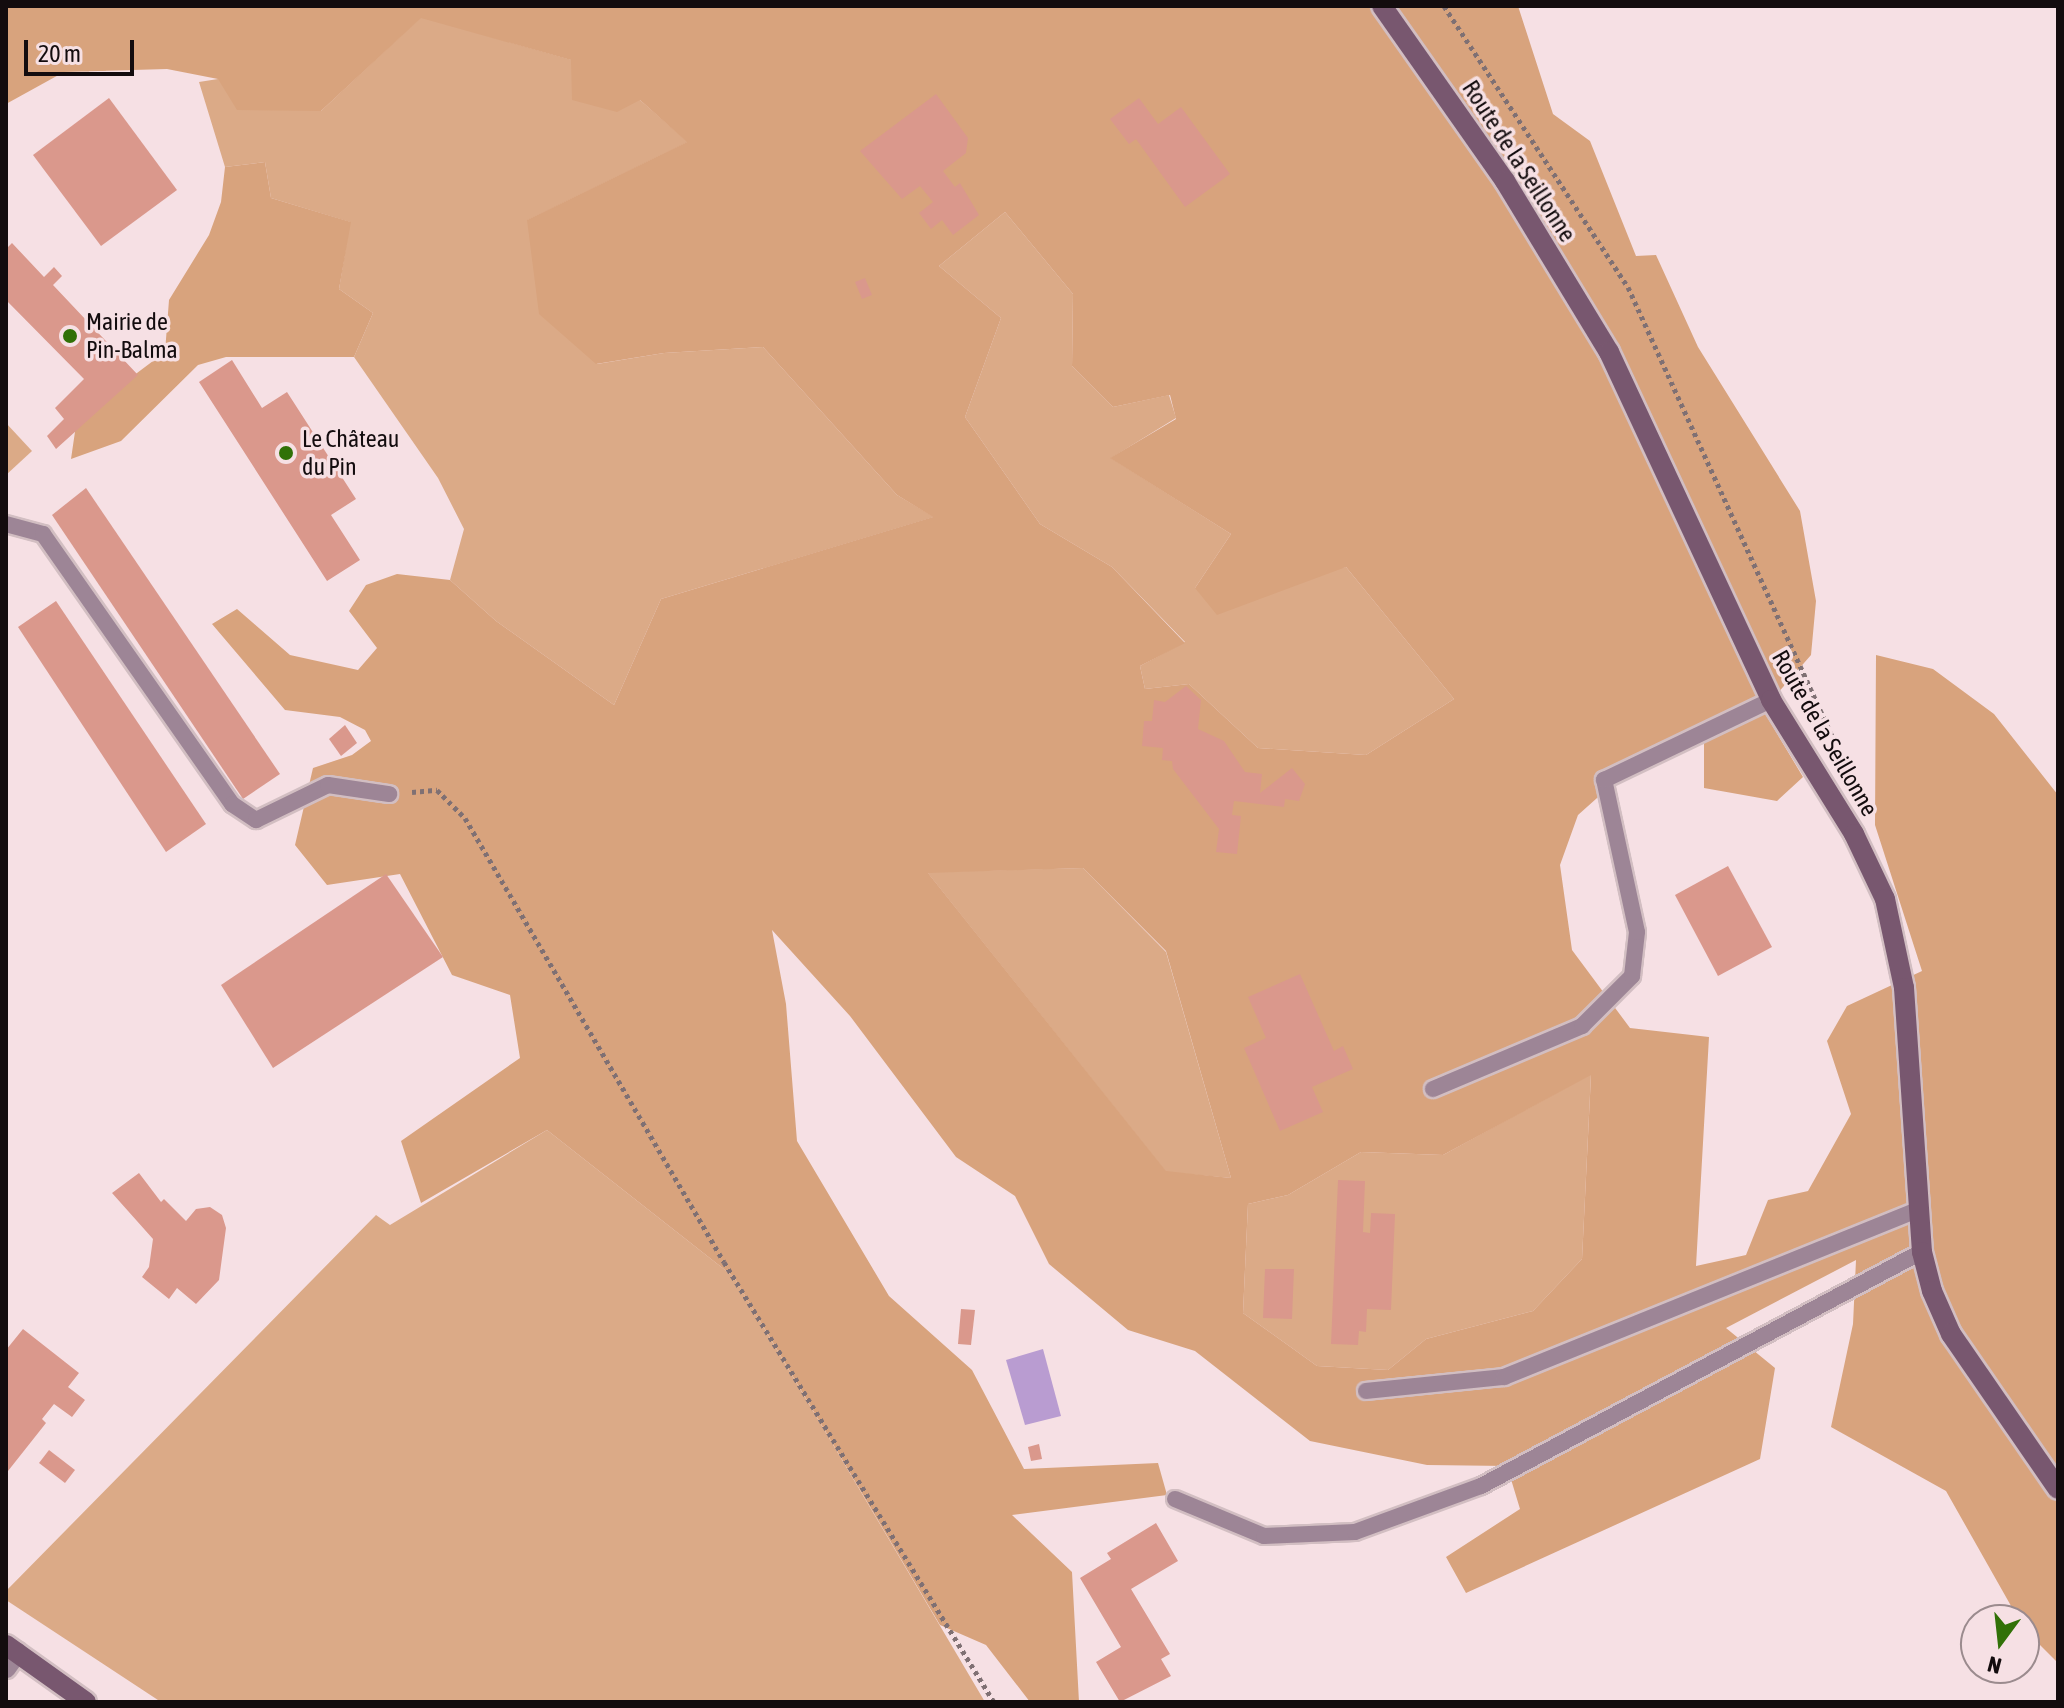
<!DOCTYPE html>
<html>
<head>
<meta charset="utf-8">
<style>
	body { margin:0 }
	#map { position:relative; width:2064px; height:1708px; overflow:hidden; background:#f6e0e4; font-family:"Asap Condensed",sans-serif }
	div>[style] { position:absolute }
	.green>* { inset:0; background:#dbaa87 }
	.forest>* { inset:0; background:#d8a37d }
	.water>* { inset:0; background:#b99cd1 }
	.building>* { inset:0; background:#da988c }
	.path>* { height:5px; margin-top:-2.5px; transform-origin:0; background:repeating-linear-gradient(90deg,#7f7073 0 4px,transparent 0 8px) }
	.roads { filter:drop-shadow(2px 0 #d2bec2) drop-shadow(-2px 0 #d2bec2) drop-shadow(0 2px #d2bec2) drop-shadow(0 -2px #d2bec2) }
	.lane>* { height:16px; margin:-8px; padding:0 8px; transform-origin:8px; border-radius:8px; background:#9d8596 }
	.street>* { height:20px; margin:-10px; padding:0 10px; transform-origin:10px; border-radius:10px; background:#9d8596 }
	.secondary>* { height:20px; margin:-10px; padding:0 10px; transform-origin:10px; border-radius:10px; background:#78576f }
	.dots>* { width:22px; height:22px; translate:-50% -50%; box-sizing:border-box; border:4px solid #f6e0e4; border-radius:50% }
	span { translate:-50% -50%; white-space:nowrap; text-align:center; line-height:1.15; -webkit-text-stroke:7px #f6e0e4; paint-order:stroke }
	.street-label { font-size:24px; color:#130c0e }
	.poi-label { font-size:24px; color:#130c0e }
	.left { translate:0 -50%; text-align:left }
	.frame { position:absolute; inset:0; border:8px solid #130c0e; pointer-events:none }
	.north { position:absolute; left:1960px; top:1604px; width:80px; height:80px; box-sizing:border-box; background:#f6e0e4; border:2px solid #9b8b8e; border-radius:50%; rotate:195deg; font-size:22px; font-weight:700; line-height:32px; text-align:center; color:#130c0e }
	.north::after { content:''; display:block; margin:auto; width:28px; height:36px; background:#317107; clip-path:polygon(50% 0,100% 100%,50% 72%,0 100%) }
	.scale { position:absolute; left:24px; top:40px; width:110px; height:36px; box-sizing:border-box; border:4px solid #130c0e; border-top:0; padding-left:10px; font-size:24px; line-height:28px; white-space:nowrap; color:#130c0e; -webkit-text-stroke:6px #f6e0e4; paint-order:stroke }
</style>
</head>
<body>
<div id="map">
	<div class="green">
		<div style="clip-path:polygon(421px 17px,572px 60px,640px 100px,688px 142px,528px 220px,597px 364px,664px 353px,763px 347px,897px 495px,934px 517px,661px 599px,614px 705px,496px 621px,450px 580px,464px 529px,438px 478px,354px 357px,373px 313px,339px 289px,350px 222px,271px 198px,265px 162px,225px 167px,199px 82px,218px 79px,321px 111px)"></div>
		<div style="clip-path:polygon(1005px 212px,1073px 294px,1072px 366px,1113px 407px,1169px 395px,1176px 418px,1111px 458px,1231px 534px,1195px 588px,1346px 567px,1454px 699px,1366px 755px,1258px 748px,1189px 684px,1145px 689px,1140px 666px,1185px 642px,1112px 567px,1040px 524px,965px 417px,1001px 318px,939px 266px)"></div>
		<div style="clip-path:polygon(6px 423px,32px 451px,6px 475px)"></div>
		<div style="clip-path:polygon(1083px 868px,1166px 952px,1231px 1178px,1166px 1172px,927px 872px)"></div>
		<div style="clip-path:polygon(1591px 1074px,1582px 1259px,1533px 1311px,1426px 1339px,1388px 1370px,1317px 1366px,1243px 1313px,1248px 1204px,1288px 1195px,1361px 1152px,1443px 1155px)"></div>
		<div style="clip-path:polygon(547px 1130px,734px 1277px,985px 1702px,161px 1702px,6px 1600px,6px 1591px,376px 1215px,390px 1225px)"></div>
	</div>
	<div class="forest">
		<div style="clip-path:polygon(evenodd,6px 6px,1518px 6px,1553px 114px,1590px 141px,1636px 256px,1656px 255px,1698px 347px,1800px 511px,1816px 601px,1811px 655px,1763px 710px,1803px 777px,1777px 801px,1704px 788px,1704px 744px,1653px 748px,1578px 815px,1560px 865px,1572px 950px,1630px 1028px,1709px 1037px,1696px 1266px,1746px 1255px,1768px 1200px,1808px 1191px,1851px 1114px,1827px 1041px,1847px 1006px,1922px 971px,1875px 825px,1876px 655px,1933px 669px,1994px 714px,2058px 795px,2058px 1663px,2024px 1629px,2024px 1620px,2019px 1620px,1946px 1491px,1831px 1427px,1853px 1324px,1856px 1260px,1726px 1328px,1775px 1368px,1760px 1459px,1466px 1593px,1446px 1557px,1520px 1509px,1507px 1466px,1427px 1465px,1310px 1441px,1195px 1351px,1128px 1330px,1049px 1264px,1015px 1196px,956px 1157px,850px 1016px,772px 930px,786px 1004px,797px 1141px,889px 1296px,972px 1370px,1024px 1469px,1158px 1463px,1167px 1495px,1012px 1515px,1072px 1572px,1079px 1702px,1030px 1702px,986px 1645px,940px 1625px,734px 1277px,547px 1130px,421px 1203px,401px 1141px,520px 1058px,510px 995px,452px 975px,400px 874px,327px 885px,295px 845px,313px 768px,352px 755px,371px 741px,365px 730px,340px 717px,285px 710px,212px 624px,237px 609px,290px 655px,358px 670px,377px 648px,349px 611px,366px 585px,397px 574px,450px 580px,496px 621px,614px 705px,661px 599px,933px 517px,897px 495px,763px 347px,664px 353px,596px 364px,539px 314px,527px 220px,687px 142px,640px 100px,617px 112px,572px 100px,571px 60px,421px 18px,321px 111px,237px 110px,218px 79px,167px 69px,64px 72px,6px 104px,6px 6px,1005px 212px,1073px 294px,1072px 366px,1113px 407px,1170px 395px,1176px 419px,1110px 458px,1231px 534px,1195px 588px,1217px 615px,1346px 567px,1454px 699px,1366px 755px,1258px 748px,1189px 684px,1145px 689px,1140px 666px,1185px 643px,1112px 567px,1040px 524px,965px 417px,1001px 318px,939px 266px,1005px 212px,6px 6px,1083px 868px,1166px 951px,1231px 1178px,1166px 1171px,928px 873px,1083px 868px,6px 6px,1591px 1075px,1582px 1259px,1533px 1311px,1426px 1339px,1388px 1370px,1317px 1366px,1243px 1313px,1248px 1204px,1288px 1195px,1361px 1152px,1443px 1155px,1591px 1075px)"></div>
		<div style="clip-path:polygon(265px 162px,271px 198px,351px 222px,339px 289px,373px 313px,354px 357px,226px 357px,198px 365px,121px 441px,71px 459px,77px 418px,165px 352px,169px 300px,209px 235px,221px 202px,225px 167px)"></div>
	</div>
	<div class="water">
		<div style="clip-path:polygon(1043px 1349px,1061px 1416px,1025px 1425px,1006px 1360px)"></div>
	</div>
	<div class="building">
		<div style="clip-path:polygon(936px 94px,968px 138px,966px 153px,943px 171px,955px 187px,960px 183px,979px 215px,953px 235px,942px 220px,931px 229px,919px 213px,933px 202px,920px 186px,902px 199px,860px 151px)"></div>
		<div style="clip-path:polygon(109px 98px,177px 190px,101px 246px,33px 155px)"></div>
		<div style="clip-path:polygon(1139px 98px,1158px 124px,1181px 107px,1230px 174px,1185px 207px,1136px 139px,1129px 144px,1110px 119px)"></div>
		<div style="clip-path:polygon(12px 243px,44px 277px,54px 267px,62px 276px,53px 285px,138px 375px,56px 449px,47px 436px,64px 419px,55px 408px,84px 379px,6px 300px,6px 249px)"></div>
		<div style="clip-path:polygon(865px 278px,872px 295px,862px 299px,855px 282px)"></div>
		<div style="clip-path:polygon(232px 360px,262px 408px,287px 392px,356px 499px,331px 515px,360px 560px,327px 581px,199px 382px)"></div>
		<div style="clip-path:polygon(86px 488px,280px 774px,243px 799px,52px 515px)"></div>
		<div style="clip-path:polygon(56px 601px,206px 824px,166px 852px,18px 627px)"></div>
		<div style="clip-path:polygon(1186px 686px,1201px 700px,1198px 729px,1224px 741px,1245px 772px,1262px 774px,1260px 793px,1292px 768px,1305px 784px,1299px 801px,1285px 799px,1284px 807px,1234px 801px,1232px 815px,1241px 816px,1237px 854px,1216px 852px,1219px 829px,1173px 769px,1172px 761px,1162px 760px,1163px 748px,1142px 746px,1144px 721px,1152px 721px,1154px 700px,1165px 702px)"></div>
		<div style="clip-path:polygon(345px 725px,357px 743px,341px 756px,329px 739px)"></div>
		<div style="clip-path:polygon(1728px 866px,1772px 947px,1718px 976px,1675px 895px)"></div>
		<div style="clip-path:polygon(386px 874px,443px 957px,273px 1068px,221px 985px)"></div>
		<div style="clip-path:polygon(1300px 974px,1334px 1051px,1343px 1046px,1353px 1069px,1312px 1087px,1323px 1112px,1280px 1131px,1244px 1048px,1266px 1038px,1248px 997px)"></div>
		<div style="clip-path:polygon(139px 1173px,161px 1202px,164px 1199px,186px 1221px,196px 1209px,210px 1207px,222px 1215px,226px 1228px,219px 1280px,196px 1304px,177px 1288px,169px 1299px,142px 1277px,149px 1267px,153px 1239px,112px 1193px)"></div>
		<div style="clip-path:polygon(1338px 1180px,1365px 1181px,1363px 1232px,1370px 1233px,1371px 1213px,1395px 1214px,1391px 1310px,1367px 1309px,1366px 1332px,1359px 1331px,1358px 1345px,1331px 1344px)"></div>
		<div style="clip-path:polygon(1265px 1269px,1294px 1269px,1292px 1319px,1263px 1318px)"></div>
		<div style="clip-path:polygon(961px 1309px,975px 1310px,971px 1345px,958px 1344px)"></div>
		<div style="clip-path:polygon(23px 1329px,79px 1373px,68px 1387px,85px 1400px,72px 1417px,54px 1404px,42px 1419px,46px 1423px,8px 1471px,6px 1350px)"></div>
		<div style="clip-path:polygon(1039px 1444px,1042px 1459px,1031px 1461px,1028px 1447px)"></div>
		<div style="clip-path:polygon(49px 1450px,75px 1470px,65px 1483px,39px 1463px)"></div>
		<div style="clip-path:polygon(1156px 1523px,1178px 1561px,1131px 1589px,1170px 1654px,1161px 1659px,1171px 1676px,1120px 1702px,1096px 1662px,1121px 1647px,1080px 1578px,1111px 1559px,1107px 1553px)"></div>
	</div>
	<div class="path">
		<div style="left:1444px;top:6px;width:336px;rotate:56.8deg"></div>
		<div style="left:1628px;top:287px;width:505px;rotate:65.57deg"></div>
		<div style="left:412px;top:792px;width:25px;rotate:-5deg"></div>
		<div style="left:437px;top:790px;width:40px;rotate:45deg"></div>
		<div style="left:465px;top:818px;width:514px;rotate:59.74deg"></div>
		<div style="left:724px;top:1262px;width:516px;rotate:58.47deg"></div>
	</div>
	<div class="roads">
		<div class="lane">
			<div style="left:6px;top:524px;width:38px;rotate:15deg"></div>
			<div style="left:43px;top:534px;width:330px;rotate:55deg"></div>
			<div style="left:232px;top:804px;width:29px;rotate:34deg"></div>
			<div style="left:256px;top:820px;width:80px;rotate:-25.9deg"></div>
			<div style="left:328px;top:785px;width:62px;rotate:8.4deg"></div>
			<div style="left:1433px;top:1089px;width:162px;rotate:-22.9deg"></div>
			<div style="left:1582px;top:1026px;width:71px;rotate:-45deg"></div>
			<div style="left:1632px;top:976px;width:44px;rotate:-83.5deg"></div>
			<div style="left:1637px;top:932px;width:156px;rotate:-102.2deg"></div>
			<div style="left:1604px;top:780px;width:185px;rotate:-25.6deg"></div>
			<div style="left:1366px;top:1391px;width:139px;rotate:-5.8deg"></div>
			<div style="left:1504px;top:1377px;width:448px;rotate:-22deg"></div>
			<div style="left:1175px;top:1499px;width:96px;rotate:22.6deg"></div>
			<div style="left:1264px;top:1536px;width:91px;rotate:-2.5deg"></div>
			<div style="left:1355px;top:1532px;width:134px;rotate:-20.1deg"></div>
			<div style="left:1481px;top:1486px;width:499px;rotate:-28deg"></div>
		</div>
		<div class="street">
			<div style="left:6px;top:1668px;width:19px;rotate:-54deg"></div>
		</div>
		<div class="secondary">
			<div style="left:1382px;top:6px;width:214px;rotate:54.9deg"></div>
			<div style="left:1505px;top:181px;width:200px;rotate:58.7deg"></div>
			<div style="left:1609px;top:352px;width:384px;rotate:65deg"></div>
			<div style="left:1771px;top:700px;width:158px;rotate:58.2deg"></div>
			<div style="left:1854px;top:834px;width:72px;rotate:64.5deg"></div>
			<div style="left:1885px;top:899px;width:91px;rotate:77.9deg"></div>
			<div style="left:1904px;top:988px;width:265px;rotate:86.1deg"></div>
			<div style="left:1922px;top:1252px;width:40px;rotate:75.6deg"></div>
			<div style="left:1932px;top:1291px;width:47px;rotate:66.2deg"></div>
			<div style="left:1951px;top:1334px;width:188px;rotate:55.4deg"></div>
			<div style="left:6px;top:1645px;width:98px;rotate:35.5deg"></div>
		</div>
	</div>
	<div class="dots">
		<div style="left:70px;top:336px;background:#317107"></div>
		<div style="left:286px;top:453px;background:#317107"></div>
	</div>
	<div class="street-label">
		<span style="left:1519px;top:161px;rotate:57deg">Route de la Seillonne</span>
		<span style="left:1825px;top:733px;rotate:60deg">Route de la Seillonne</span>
	</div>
	<div class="poi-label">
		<span class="left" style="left:86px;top:336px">Mairie de<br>Pin-Balma</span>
		<span class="left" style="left:302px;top:453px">Le Château<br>du Pin</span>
	</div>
	<div class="frame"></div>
	<div class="north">N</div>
	<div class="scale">20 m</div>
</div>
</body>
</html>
